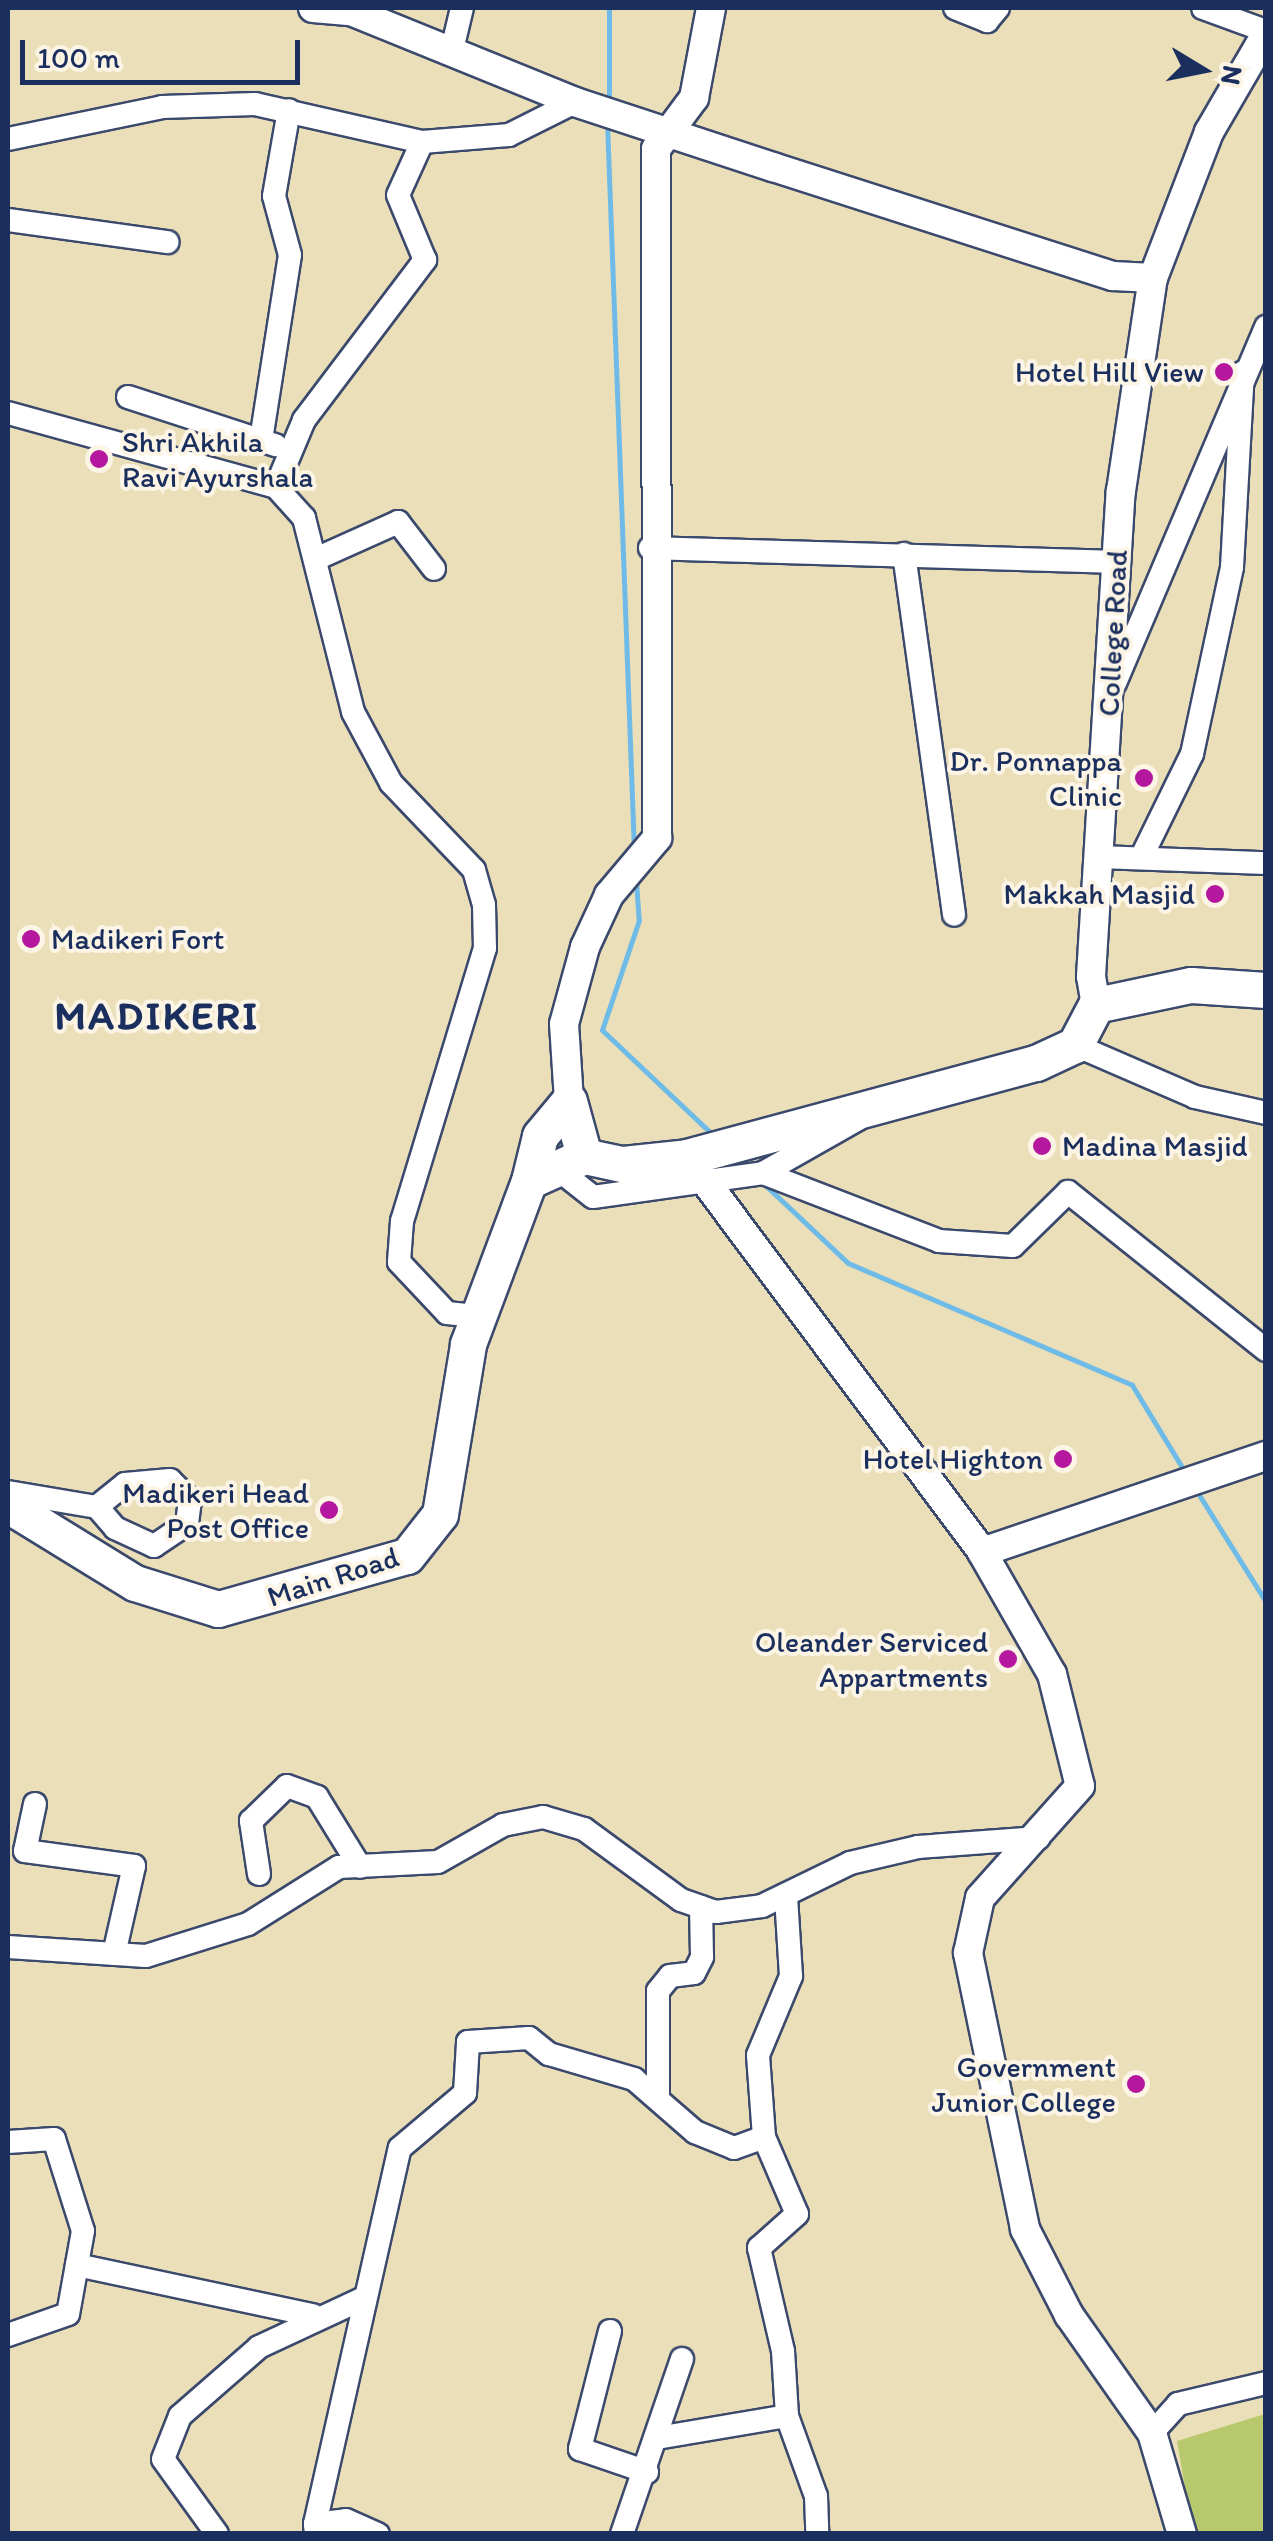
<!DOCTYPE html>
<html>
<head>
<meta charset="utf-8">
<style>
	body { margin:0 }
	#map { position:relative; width:1273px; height:2541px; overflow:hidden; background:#ebdfba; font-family:Itim,sans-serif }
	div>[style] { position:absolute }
	.green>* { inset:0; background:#b7c96c }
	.stream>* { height:5px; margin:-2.5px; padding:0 2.5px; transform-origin:2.5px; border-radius:2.5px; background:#6fbbe8 }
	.roads { filter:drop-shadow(2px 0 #3a496c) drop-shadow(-2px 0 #3a496c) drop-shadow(0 2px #3a496c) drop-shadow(0 -2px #3a496c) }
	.minor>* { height:22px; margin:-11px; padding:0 11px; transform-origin:11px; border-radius:11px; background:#fff }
	.tertiary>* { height:28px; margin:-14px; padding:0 14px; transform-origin:14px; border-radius:14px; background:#fff }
	.primary>* { height:35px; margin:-17.5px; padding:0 17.5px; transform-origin:17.5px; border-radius:17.5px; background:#fff }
	.dots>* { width:28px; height:28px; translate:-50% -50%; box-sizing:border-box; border:5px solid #fcf5e5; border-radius:50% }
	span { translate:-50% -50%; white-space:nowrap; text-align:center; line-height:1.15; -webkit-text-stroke:8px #fcf5e5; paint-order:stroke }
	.poi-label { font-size:30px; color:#1b2f5e }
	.right { translate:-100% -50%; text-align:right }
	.left { translate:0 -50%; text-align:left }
	.street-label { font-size:30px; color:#1b2f5e }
	.district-label { font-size:40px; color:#1b2f5e; font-weight:700; letter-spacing:2.5px }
	.frame { position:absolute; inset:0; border:10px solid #1b2f5e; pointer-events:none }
	.north { position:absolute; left:1153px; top:20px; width:100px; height:100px; -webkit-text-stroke:8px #fcf5e5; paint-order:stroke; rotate:100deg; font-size:28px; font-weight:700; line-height:40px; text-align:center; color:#1b2f5e }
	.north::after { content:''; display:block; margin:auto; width:35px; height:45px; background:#1b2f5e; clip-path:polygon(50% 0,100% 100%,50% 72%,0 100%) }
	.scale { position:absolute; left:20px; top:40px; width:280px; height:45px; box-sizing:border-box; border:5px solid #1b2f5e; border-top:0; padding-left:12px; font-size:30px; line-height:35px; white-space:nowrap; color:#1b2f5e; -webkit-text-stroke:8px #fcf5e5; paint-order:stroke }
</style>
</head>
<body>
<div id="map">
	<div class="green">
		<div style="clip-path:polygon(1265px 2414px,1265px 2533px,1193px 2533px,1177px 2441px)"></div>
	</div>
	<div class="stream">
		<div style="left:609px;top:8px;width:93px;rotate:90deg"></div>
		<div style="left:607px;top:122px;width:729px;rotate:87.88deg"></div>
		<div style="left:636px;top:881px;width:39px;rotate:86deg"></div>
		<div style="left:639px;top:920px;width:116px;rotate:108.6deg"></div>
		<div style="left:602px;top:1030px;width:154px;rotate:43.4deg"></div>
		<div style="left:762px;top:1182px;width:118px;rotate:43.3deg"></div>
		<div style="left:848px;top:1263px;width:309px;rotate:23.2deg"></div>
		<div style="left:1132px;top:1385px;width:102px;rotate:58.7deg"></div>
		<div style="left:1196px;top:1490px;width:132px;rotate:58deg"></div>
	</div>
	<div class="roads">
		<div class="minor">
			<div style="left:955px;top:8px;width:35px;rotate:22deg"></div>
			<div style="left:987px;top:21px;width:17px;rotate:-50deg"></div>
			<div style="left:1203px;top:8px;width:67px;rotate:20.1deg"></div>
			<div style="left:451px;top:54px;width:47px;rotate:-76.6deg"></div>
			<div style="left:8px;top:139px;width:157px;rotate:-11.7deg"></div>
			<div style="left:162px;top:107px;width:93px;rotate:-1.8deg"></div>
			<div style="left:255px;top:104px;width:171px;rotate:12.8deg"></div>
			<div style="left:422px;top:142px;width:87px;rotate:-4.6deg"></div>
			<div style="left:509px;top:135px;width:74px;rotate:-26.6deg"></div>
			<div style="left:8px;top:220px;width:161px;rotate:7.9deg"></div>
			<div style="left:128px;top:397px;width:155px;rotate:18.1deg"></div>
			<div style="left:8px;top:413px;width:278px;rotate:15.4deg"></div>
			<div style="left:276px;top:487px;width:42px;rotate:47.9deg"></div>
			<div style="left:304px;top:518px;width:200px;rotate:75.8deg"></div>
			<div style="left:353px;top:712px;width:81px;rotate:61.8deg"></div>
			<div style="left:391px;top:783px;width:120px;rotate:46.3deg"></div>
			<div style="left:474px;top:870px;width:36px;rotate:74deg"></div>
			<div style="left:484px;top:905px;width:43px;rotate:88.7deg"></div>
			<div style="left:485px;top:948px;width:285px;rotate:106.9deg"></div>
			<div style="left:402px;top:1221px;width:41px;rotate:94.2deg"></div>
			<div style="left:399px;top:1262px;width:70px;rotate:46.7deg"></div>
			<div style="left:447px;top:1313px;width:29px;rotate:6deg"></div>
			<div style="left:261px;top:440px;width:187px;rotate:-81.1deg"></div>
			<div style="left:290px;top:255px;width:61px;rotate:-105.2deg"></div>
			<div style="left:274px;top:196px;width:87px;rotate:-80.1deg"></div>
			<div style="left:276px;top:487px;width:73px;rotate:-67.3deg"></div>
			<div style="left:304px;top:420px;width:201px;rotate:-52.9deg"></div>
			<div style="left:425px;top:260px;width:70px;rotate:-112.6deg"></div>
			<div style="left:398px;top:195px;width:58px;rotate:-65.6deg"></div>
			<div style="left:650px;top:548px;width:466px;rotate:1.7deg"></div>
			<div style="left:904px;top:554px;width:364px;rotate:82.1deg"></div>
			<div style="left:318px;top:558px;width:88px;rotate:-24.2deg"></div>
			<div style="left:398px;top:522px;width:59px;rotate:52.5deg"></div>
			<div style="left:1115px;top:683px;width:387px;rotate:-67deg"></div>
			<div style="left:1099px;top:857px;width:167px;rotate:2.1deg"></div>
			<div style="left:1141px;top:858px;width:116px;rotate:-63.9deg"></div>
			<div style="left:1192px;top:754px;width:191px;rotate:-77.9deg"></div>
			<div style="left:1232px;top:567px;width:195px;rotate:-86.8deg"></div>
			<div style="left:1075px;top:1045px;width:131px;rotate:23.4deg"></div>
			<div style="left:1195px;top:1097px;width:73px;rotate:12.7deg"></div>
			<div style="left:862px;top:1117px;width:114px;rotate:150.5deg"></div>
			<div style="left:763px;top:1173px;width:189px;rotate:21.1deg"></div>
			<div style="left:939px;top:1241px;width:74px;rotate:3.9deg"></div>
			<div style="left:1013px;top:1246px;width:77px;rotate:-44.5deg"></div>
			<div style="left:1068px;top:1192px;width:253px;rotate:38.6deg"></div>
			<div style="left:555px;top:1167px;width:48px;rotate:38.3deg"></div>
			<div style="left:593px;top:1197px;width:172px;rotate:-8deg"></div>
			<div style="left:8px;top:1492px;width:90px;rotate:9.6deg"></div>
			<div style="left:97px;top:1507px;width:28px;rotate:49deg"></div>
			<div style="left:115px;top:1528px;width:43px;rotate:24.8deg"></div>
			<div style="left:154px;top:1546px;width:40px;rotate:-34deg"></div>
			<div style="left:187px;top:1524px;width:24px;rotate:-83deg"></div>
			<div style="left:190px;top:1500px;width:28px;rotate:-135deg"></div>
			<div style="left:170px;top:1480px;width:45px;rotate:174.9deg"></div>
			<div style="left:125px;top:1484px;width:36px;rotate:141deg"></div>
			<div style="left:35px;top:1804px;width:48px;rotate:102deg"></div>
			<div style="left:25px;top:1851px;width:110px;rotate:7.8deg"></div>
			<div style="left:134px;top:1866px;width:90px;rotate:102.8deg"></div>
			<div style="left:259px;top:1874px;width:54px;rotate:-98.6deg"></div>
			<div style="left:251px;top:1821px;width:50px;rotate:-44.2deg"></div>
			<div style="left:287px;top:1786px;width:32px;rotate:20deg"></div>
			<div style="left:317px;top:1797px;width:82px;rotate:58.4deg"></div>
			<div style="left:8px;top:1947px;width:138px;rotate:3.7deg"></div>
			<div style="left:146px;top:1956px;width:107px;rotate:-17.4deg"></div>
			<div style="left:248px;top:1924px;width:107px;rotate:-32.1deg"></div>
			<div style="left:339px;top:1867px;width:99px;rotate:-2.9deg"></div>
			<div style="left:438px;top:1862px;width:75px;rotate:-29.6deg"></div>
			<div style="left:503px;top:1825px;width:41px;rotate:-11.3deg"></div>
			<div style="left:543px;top:1817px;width:43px;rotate:16.3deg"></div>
			<div style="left:584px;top:1829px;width:120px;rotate:36.2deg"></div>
			<div style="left:681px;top:1900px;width:37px;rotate:19deg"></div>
			<div style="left:716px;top:1912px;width:46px;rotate:-7.4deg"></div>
			<div style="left:762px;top:1906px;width:98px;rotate:-26deg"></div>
			<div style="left:850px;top:1863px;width:70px;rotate:-13.2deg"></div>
			<div style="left:918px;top:1847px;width:121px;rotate:-4.3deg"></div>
			<div style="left:658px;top:2096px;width:105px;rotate:-90deg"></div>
			<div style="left:658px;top:1991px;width:19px;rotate:-51deg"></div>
			<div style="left:670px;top:1976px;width:24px;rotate:-7deg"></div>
			<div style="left:694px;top:1973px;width:18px;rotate:-63deg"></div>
			<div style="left:702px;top:1957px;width:50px;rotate:-91.1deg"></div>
			<div style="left:8px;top:2142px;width:46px;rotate:-3.7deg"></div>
			<div style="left:54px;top:2139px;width:96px;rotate:72.5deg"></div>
			<div style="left:83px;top:2231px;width:84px;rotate:100.2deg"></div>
			<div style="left:68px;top:2314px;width:64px;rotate:160.7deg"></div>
			<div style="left:77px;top:2265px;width:241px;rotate:12deg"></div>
			<div style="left:610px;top:2331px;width:122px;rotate:104.3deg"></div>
			<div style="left:580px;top:2449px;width:71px;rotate:18.9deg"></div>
			<div style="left:787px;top:2416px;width:85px;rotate:70.1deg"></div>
			<div style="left:816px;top:2496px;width:38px;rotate:88deg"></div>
			<div style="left:1152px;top:2433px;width:39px;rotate:-48deg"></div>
			<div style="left:1178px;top:2404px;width:90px;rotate:-13.4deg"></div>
			<div style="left:657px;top:2438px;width:132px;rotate:-9.6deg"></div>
			<div style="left:787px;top:2416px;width:65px;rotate:-93.5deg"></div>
			<div style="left:783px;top:2351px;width:106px;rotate:-103.1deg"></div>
			<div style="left:759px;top:2248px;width:51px;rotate:-41.8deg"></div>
			<div style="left:797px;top:2214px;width:84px;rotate:-113.2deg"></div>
			<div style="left:764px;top:2137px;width:82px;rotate:-94.2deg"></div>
			<div style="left:758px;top:2055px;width:86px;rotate:-67.3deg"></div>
			<div style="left:791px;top:1976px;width:80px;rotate:-93.6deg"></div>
			<div style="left:315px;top:2524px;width:385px;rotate:-77.3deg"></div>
			<div style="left:400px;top:2148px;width:85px;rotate:-40.2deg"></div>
			<div style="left:465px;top:2093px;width:51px;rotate:-86.6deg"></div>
			<div style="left:468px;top:2042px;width:61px;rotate:-3.8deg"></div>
			<div style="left:529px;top:2038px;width:26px;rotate:39deg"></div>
			<div style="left:549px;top:2054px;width:89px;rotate:16.4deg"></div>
			<div style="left:634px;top:2079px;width:81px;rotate:41deg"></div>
			<div style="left:695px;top:2132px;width:42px;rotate:22.3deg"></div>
			<div style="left:734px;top:2148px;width:32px;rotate:-20deg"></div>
			<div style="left:217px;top:2534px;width:92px;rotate:-125.8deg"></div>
			<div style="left:163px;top:2459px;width:46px;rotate:-68.4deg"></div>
			<div style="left:180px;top:2416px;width:105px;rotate:-41.1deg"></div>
			<div style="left:259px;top:2347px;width:116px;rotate:-25deg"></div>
			<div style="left:316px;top:2534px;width:10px;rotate:-96deg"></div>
			<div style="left:315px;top:2524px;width:31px;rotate:-7deg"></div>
			<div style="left:346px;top:2520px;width:35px;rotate:24deg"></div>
			<div style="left:622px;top:2534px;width:185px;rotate:-71.1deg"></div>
		</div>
		<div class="tertiary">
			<div style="left:313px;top:8px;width:38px;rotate:5deg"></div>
			<div style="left:351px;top:11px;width:242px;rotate:22.1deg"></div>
			<div style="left:575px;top:102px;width:208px;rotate:18.2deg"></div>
			<div style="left:773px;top:167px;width:357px;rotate:17.8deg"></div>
			<div style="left:1113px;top:276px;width:40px;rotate:2.9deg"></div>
			<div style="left:1096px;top:1005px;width:29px;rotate:-100deg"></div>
			<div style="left:1091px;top:976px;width:486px;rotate:-86.5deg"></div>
			<div style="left:1121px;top:491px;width:215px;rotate:-81.5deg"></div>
			<div style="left:1153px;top:278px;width:156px;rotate:-69deg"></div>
			<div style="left:1209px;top:132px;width:113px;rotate:-59.8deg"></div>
			<div style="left:569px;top:1101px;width:77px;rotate:-93.7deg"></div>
			<div style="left:564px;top:1024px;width:80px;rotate:-74.7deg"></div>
			<div style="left:585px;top:947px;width:57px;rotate:-65.2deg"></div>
			<div style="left:609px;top:895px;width:75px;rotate:-49.9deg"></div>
			<div style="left:657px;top:838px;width:689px;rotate:-90.08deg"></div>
			<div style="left:656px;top:149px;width:64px;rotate:-53.3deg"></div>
			<div style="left:694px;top:98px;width:92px;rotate:-79.3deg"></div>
			<div style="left:687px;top:1157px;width:493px;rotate:53.2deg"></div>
			<div style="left:982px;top:1552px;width:141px;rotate:60.2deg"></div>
			<div style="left:1052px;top:1674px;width:115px;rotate:76deg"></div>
			<div style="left:1080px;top:1786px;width:150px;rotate:131.8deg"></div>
			<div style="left:980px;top:1898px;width:56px;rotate:102.3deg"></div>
			<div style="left:968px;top:1953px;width:282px;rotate:78.3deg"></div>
			<div style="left:1025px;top:2229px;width:97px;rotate:62.9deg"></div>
			<div style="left:1069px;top:2315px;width:144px;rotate:54.9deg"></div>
			<div style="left:1152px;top:2433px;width:105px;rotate:73.5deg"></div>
			<div style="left:982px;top:1552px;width:300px;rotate:-18.7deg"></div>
		</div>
		<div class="primary">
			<div style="left:569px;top:1101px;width:57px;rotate:74.7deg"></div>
			<div style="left:584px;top:1156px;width:60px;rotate:155.6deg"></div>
			<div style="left:529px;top:1181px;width:46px;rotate:-76.3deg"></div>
			<div style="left:540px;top:1136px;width:45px;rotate:-50.4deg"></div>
			<div style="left:584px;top:1156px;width:40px;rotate:12deg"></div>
			<div style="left:623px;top:1164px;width:64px;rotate:-6.2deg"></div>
			<div style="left:687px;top:1157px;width:361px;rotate:-15.1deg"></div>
			<div style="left:1036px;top:1063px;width:43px;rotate:-24.8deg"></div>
			<div style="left:1075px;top:1045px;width:45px;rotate:-62.3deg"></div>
			<div style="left:1096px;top:1005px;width:97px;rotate:-11.9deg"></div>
			<div style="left:1191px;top:985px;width:75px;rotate:3.8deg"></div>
			<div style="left:8px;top:1505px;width:149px;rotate:31.6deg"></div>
			<div style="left:135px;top:1583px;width:87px;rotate:17.4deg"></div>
			<div style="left:218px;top:1609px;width:196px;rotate:-15.7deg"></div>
			<div style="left:407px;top:1556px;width:53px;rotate:-51.8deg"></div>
			<div style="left:440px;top:1514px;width:172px;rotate:-80.6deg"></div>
			<div style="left:468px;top:1344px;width:174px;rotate:-69.5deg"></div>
		</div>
	</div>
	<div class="dots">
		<div style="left:1224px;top:372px;background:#b5179e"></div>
		<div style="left:99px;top:459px;background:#b5179e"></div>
		<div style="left:1144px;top:778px;background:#b5179e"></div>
		<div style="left:1215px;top:894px;background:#b5179e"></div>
		<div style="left:31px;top:939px;background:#b5179e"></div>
		<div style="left:1042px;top:1146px;background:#b5179e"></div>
		<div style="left:1063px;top:1459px;background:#b5179e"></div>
		<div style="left:329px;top:1510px;background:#b5179e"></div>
		<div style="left:1008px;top:1659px;background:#b5179e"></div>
		<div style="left:1136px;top:2084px;background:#b5179e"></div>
	</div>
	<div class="poi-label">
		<span class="right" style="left:1204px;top:372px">Hotel Hill View</span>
		<span class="left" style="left:122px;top:459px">Shri Akhila<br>Ravi Ayurshala</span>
		<span class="right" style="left:1122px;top:778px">Dr. Ponnappa<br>Clinic</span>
		<span class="right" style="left:1195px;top:894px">Makkah Masjid</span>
		<span class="left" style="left:51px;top:939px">Madikeri Fort</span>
		<span class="left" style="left:1062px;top:1146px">Madina Masjid</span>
		<span class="right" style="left:1043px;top:1459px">Hotel Highton</span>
		<span class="right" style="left:309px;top:1510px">Madikeri Head<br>Post Office</span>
		<span class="right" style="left:988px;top:1659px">Oleander Serviced<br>Appartments</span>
		<span class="right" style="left:1116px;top:2084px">Government<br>Junior College</span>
	</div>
	<div class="street-label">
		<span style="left:1113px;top:633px;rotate:-87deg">College Road</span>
		<span style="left:333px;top:1577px;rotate:-18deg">Main Road</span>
	</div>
	<div class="district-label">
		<span style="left:157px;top:1015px">MADIKERI</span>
	</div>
	<div class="frame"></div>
	<div class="north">N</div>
	<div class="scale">100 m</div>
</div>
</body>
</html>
